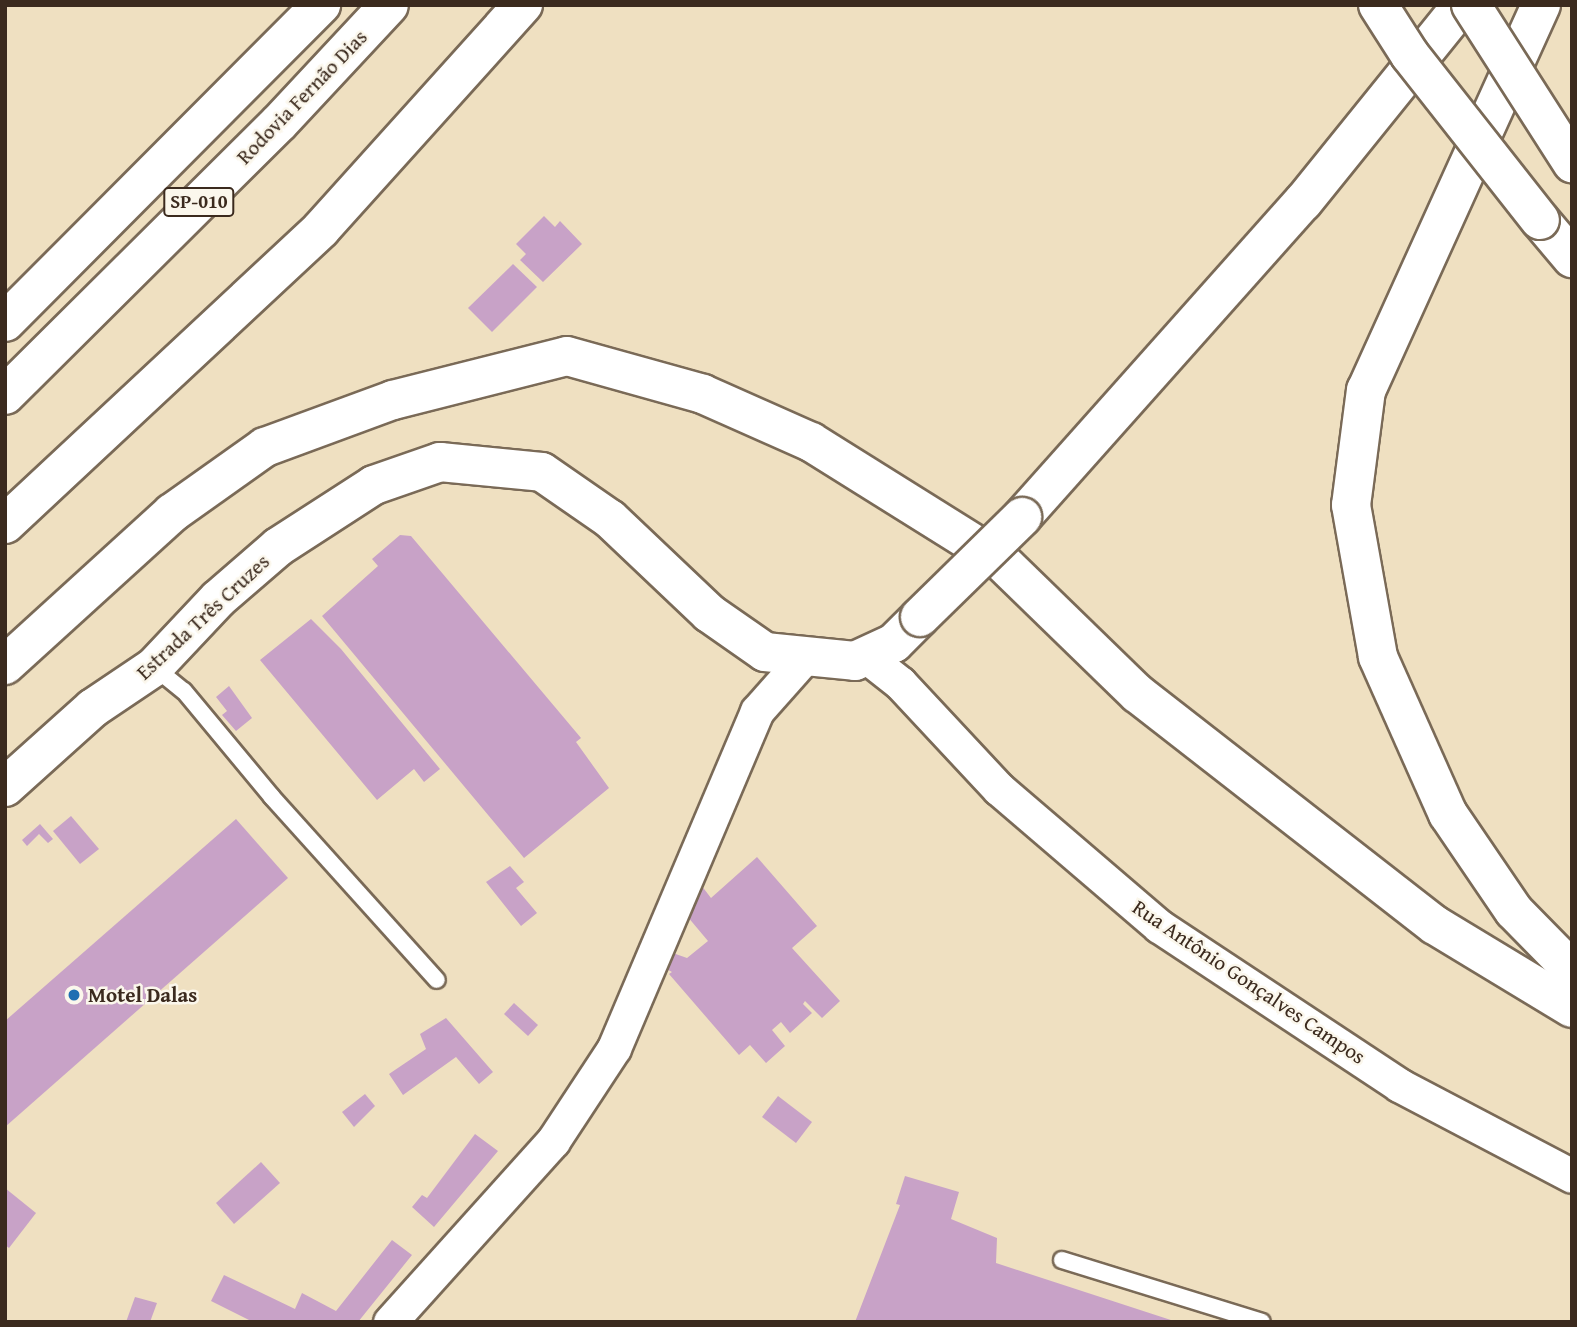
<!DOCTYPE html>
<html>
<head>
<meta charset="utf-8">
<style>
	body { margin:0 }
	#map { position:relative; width:1577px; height:1327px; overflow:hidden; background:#efe0c1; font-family:"Gentium Book Plus",serif }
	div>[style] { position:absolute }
	.building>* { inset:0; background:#c8a2c7 }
	.roads { filter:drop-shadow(2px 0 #7a6a57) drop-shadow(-2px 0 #7a6a57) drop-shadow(0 2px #7a6a57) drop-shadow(0 -2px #7a6a57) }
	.service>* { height:16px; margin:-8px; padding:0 8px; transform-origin:8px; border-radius:8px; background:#fff }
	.minor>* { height:33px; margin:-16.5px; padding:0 16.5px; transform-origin:16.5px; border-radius:16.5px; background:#fff }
	.tertiary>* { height:38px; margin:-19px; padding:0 19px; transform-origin:19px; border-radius:19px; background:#fff }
	.motorway>* { height:38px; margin:-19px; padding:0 19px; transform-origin:19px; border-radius:19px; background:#fff }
	.bridges { filter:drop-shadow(2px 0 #7a6a57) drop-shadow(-2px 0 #7a6a57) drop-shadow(0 2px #7a6a57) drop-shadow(0 -2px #7a6a57) }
	.tertiary-bridge>* { height:38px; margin:-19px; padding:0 19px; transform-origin:19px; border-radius:19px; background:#fff }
	.motorway-bridge>* { height:38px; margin:-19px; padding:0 19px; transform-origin:19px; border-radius:19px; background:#fff }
	.dots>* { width:19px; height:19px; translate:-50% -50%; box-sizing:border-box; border:4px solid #fbf7ec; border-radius:50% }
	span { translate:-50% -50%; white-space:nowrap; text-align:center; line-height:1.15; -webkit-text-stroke:5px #fbf7ec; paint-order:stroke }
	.shield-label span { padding:2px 5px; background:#fbf7ec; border:2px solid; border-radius:5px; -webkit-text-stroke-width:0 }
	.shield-label { font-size:19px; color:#3b2a1e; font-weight:700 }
	.street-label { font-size:21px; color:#3b2a1e }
	.poi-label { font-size:21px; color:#3b2a1e; font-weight:700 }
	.left { translate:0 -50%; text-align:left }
	.frame { position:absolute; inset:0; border:7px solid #3b2a1e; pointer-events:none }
</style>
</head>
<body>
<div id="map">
	<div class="building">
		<div style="clip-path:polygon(544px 216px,555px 227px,560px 221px,582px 244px,543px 282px,520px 260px,526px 254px,516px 244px)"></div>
		<div style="clip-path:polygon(513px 264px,537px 287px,492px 332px,468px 308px)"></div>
		<div style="clip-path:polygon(400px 535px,411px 536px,581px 738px,576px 742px,609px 788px,524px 858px,322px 616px,378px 566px,372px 559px)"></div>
		<div style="clip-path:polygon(311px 619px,341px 649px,440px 769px,424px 782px,414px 769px,377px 800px,260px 660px)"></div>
		<div style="clip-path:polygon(229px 686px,252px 718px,236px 731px,222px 715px,227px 711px,216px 697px)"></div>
		<div style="clip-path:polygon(71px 816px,99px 849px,80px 864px,53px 831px)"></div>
		<div style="clip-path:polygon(236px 819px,288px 878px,5px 1127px,5px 1021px)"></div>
		<div style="clip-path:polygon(40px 824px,53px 839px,48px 843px,39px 834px,27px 846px,22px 840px)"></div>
		<div style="clip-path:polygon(757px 857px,817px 926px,792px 948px,840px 1001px,822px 1018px,805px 1001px,803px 1004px,812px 1013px,790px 1033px,781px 1022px,772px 1030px,785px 1046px,766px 1063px,750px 1045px,739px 1055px,669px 974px,672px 972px,663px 967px,670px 952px,687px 958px,708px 941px,687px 916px,701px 885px,711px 898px)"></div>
		<div style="clip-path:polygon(510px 866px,524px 882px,516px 888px,537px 913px,521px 926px,486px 882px)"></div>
		<div style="clip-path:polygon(514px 1003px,538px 1025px,528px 1036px,504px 1014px)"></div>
		<div style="clip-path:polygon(446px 1018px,493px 1072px,479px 1084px,456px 1057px,403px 1095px,389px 1074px,426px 1049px,420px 1034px)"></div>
		<div style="clip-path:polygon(365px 1094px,375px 1106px,354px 1127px,342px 1112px)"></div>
		<div style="clip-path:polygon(778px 1096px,812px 1122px,796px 1143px,762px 1117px)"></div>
		<div style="clip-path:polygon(475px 1134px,498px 1151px,434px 1227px,412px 1207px,422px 1195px,427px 1198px)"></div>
		<div style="clip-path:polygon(261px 1162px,280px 1183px,234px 1224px,216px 1203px)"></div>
		<div style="clip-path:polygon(905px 1176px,959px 1192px,951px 1219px,997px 1238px,996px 1263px,1177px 1322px,855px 1322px,900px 1205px,896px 1204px)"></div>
		<div style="clip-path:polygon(5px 1188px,36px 1213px,9px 1248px,5px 1245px)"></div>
		<div style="clip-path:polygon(392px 1240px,412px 1255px,358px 1322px,253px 1322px,211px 1301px,224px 1275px,295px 1309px,302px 1293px,336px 1311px)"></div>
		<div style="clip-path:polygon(135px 1297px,157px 1303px,150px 1322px,126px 1322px)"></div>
	</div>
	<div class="roads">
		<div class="service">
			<div style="left:154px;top:667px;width:38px;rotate:39deg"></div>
			<div style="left:184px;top:691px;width:138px;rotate:50.3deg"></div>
			<div style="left:272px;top:797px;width:246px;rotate:48deg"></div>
			<div style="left:1062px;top:1260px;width:209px;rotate:17.2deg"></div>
		</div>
		<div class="minor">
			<div style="left:867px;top:657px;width:42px;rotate:38.2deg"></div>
			<div style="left:900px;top:683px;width:145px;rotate:47deg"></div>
			<div style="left:999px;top:789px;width:211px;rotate:40.6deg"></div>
			<div style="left:1159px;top:926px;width:288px;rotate:33.5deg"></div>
			<div style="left:1399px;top:1085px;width:195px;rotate:27.7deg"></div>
			<div style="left:390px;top:1322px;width:244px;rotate:-48deg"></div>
			<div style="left:553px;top:1141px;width:111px;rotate:-56.7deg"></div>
			<div style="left:614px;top:1048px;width:366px;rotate:-67deg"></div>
			<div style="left:757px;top:711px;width:71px;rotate:-48.4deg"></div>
		</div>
		<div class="tertiary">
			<div style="left:1022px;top:517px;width:422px;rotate:-48.3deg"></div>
			<div style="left:1303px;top:202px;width:253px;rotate:-51.1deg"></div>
			<div style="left:5px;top:787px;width:118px;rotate:-41.9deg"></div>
			<div style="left:93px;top:708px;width:73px;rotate:-33.9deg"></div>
			<div style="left:154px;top:667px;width:93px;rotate:-46.7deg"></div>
			<div style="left:218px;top:599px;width:79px;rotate:-40.9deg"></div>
			<div style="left:278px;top:547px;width:114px;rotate:-32.9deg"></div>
			<div style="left:374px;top:485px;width:70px;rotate:-19.2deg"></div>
			<div style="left:440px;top:462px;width:102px;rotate:5.6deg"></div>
			<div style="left:542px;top:472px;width:83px;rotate:34.7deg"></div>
			<div style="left:610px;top:519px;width:137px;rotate:43.5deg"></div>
			<div style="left:709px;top:613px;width:68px;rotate:34.9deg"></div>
			<div style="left:765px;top:652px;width:90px;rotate:5.7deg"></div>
			<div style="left:855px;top:661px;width:43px;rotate:-24.8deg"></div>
			<div style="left:894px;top:643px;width:37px;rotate:-45deg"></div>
		</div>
		<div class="motorway">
			<div style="left:1541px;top:5px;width:423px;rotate:114.4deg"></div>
			<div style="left:1366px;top:390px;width:116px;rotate:97.4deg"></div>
			<div style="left:1351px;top:505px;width:154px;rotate:79.9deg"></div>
			<div style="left:1378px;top:657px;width:172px;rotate:66deg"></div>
			<div style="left:1448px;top:814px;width:117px;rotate:55.8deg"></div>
			<div style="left:1514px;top:911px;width:83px;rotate:45.5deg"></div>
			<div style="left:1540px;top:220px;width:50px;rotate:49.9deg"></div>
			<div style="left:5px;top:322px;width:448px;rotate:-45.1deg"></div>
			<div style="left:5px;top:395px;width:386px;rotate:-44.8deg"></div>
			<div style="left:279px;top:123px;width:161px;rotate:-47deg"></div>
			<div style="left:5px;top:524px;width:432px;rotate:-43deg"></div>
			<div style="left:321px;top:229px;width:302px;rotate:-48deg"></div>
			<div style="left:5px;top:665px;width:226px;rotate:-42.3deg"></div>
			<div style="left:172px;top:513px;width:114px;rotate:-35.4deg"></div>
			<div style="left:265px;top:447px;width:136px;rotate:-20.2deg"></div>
			<div style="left:393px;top:400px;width:179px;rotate:-14.2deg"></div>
			<div style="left:567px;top:356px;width:141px;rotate:15.6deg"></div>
			<div style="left:703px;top:394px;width:118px;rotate:24deg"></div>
			<div style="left:811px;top:442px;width:223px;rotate:32deg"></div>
			<div style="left:1000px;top:560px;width:192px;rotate:44.2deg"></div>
			<div style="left:1138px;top:694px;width:376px;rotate:37.9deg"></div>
			<div style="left:1435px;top:925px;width:160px;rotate:31.2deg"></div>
		</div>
	</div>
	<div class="bridges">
		<div class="tertiary-bridge">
			<div style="left:920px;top:617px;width:143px;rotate:-44.4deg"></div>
		</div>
		<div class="motorway-bridge">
			<div style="left:1378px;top:5px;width:59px;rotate:57.4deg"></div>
			<div style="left:1410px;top:55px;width:210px;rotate:51.8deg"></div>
			<div style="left:1471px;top:5px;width:188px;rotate:57.4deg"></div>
		</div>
	</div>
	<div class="dots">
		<div style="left:74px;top:995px;background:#1f6fb2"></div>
	</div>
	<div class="shield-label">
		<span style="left:199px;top:202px">SP-010</span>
	</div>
	<div class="street-label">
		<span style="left:302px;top:97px;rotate:-46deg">Rodovia Fernão Dias</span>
		<span style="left:203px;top:617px;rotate:-43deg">Estrada Três Cruzes</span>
		<span style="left:1249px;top:982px;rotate:34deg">Rua Antônio Gonçalves Campos</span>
	</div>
	<div class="poi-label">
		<span class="left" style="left:88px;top:995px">Motel Dalas</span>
	</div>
	<div class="frame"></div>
</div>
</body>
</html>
